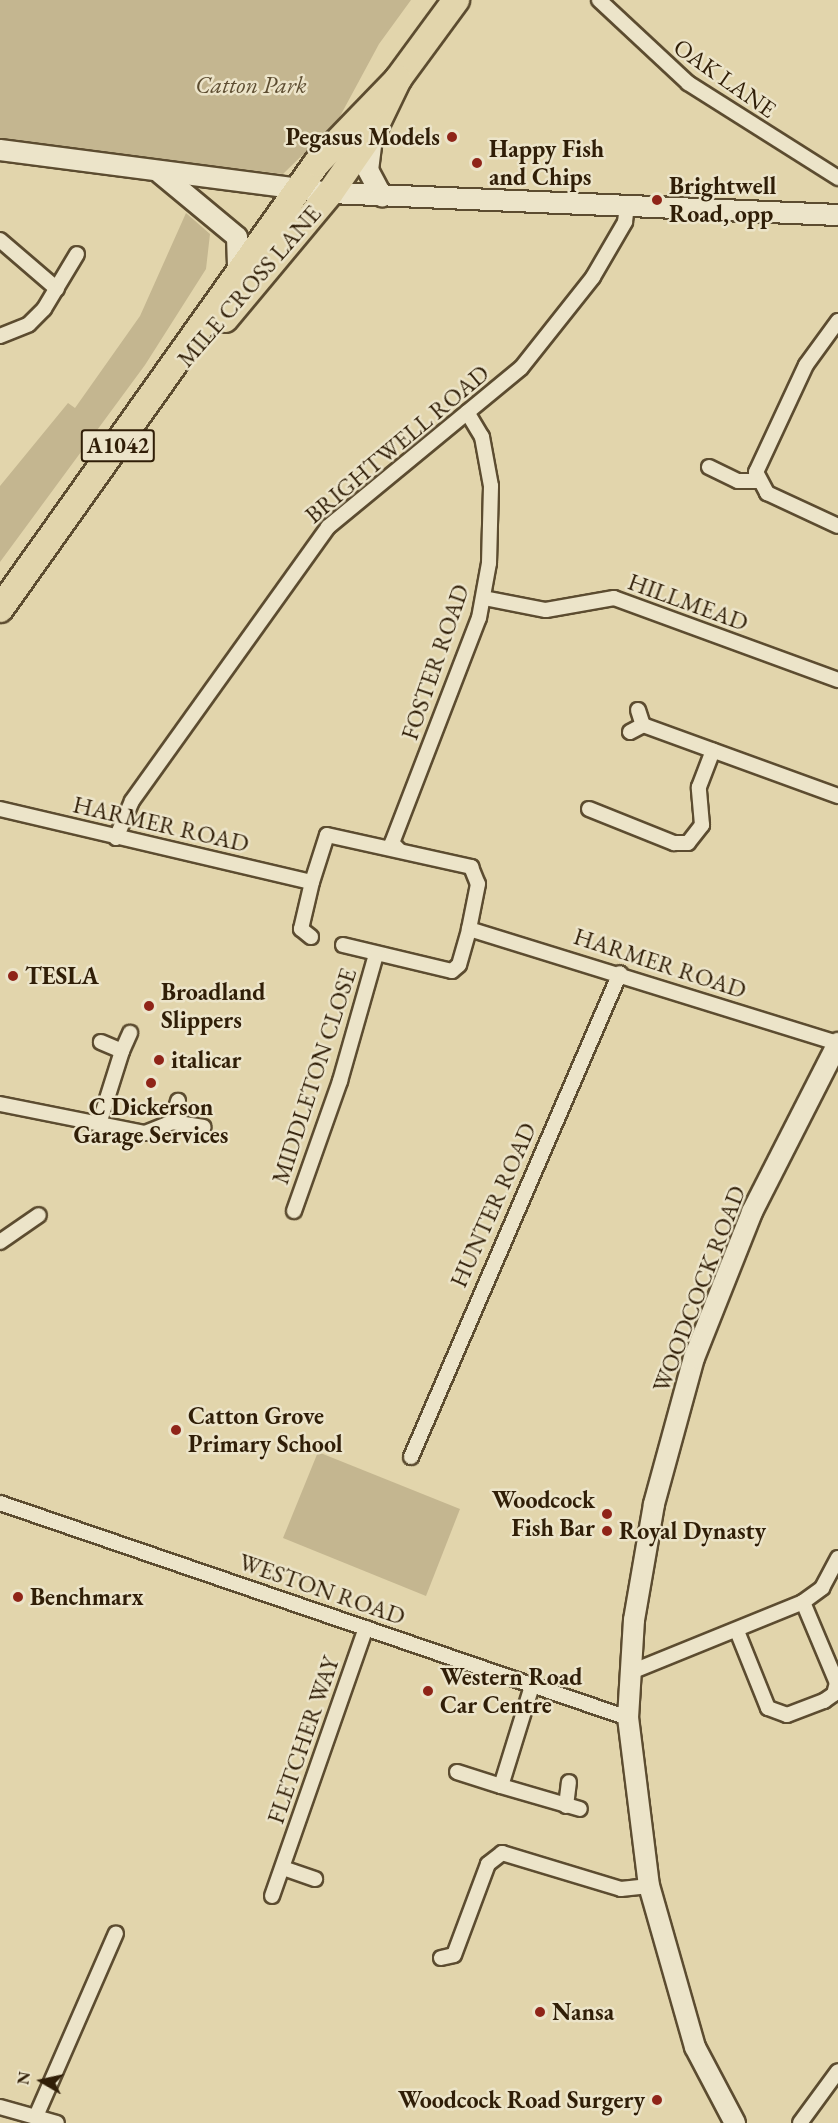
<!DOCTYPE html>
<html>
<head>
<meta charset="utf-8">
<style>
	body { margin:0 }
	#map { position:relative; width:838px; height:2123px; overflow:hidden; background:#e2d5ac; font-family:"EB Garamond",serif }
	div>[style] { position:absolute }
	.green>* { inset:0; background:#c4b690 }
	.roads { filter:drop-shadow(2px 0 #5c4c30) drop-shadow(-2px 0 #5c4c30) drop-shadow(0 2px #5c4c30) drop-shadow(0 -2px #5c4c30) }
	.street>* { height:14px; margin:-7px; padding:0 7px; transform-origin:7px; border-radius:7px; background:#ece4c9 }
	.secondary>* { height:20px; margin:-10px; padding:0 10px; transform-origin:10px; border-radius:10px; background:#ece4c9 }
	.highway>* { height:26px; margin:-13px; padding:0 13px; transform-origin:13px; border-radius:13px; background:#e2d5ac }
	.dots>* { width:16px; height:16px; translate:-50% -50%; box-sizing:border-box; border:3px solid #ece4c9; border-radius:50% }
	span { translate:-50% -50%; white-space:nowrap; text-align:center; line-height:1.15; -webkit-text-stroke:5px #ece4c9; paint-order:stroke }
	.shield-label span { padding:2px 4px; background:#ece4c9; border:2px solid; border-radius:4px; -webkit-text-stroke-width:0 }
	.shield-label { font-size:22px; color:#301e07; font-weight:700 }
	.street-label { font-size:24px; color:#301e07 }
	.park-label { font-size:24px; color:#5c4c30; font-style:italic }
	.poi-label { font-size:24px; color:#301e07; font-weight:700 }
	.right { translate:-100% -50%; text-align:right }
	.left { translate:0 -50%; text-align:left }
	.north { position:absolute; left:12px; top:2051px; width:60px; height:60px; -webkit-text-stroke:4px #ece4c9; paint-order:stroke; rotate:279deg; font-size:16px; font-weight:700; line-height:24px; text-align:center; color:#301e07 }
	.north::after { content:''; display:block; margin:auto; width:21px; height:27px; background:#301e07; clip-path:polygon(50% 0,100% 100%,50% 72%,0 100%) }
</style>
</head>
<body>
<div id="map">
	<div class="green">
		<div style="clip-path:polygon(0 0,411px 0,379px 44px,338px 120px,283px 174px,0 140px)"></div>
		<div style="clip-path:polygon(186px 213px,210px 234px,206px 269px,145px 365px,0 562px,0 486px,68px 403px,75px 408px,140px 316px)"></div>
		<div style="clip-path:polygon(318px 1452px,460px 1509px,426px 1596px,283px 1538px)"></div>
	</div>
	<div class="roads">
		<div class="street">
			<div style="left:599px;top:0;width:122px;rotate:43deg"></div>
			<div style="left:688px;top:83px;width:178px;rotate:32.3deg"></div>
			<div style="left:0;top:240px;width:75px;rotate:40.7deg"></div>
			<div style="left:838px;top:321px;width:54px;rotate:126deg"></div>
			<div style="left:806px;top:365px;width:118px;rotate:115deg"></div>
			<div style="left:756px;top:472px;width:24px;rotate:62deg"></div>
			<div style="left:767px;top:493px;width:78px;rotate:24.9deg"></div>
			<div style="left:0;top:336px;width:31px;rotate:-22deg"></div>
			<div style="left:29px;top:324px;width:21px;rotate:-45deg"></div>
			<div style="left:44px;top:309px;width:64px;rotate:-59deg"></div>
			<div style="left:709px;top:467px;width:32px;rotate:26deg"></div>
			<div style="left:738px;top:481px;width:19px"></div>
			<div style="left:484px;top:598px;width:63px;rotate:11deg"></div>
			<div style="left:546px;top:610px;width:69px;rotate:-10deg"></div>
			<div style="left:614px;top:598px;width:239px;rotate:20.1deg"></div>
			<div style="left:638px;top:710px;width:16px;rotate:72deg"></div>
			<div style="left:630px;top:732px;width:15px;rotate:-28deg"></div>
			<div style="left:643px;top:725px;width:208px;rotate:20deg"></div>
			<div style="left:0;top:809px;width:320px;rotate:13.2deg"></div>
			<div style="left:312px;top:882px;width:49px;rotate:-72.3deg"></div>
			<div style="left:327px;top:835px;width:148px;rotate:12.5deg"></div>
			<div style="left:471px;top:867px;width:18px;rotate:68deg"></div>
			<div style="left:478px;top:884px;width:46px;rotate:101.3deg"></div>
			<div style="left:469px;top:929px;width:386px;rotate:17.2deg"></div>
			<div style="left:589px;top:809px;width:92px;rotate:21.8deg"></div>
			<div style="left:674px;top:843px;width:14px"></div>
			<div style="left:688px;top:843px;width:23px;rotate:-52deg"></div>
			<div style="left:702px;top:825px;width:38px;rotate:-95deg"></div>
			<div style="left:699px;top:787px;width:39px;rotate:-69deg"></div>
			<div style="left:116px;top:838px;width:40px;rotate:-66.6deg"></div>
			<div style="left:132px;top:801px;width:337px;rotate:-54.4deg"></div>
			<div style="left:328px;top:527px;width:250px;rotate:-39.5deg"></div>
			<div style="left:521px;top:368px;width:116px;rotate:-51.6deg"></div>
			<div style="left:593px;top:277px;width:64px;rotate:-59.8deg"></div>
			<div style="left:625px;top:222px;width:16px;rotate:-83deg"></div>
			<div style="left:399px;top:850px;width:10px;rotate:-135deg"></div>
			<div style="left:392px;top:843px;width:241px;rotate:-68.9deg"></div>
			<div style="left:479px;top:618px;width:56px;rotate:-79.7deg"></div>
			<div style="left:489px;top:563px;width:77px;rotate:-88.5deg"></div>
			<div style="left:491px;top:486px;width:50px;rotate:-100.4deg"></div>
			<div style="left:482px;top:437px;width:29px;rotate:-121deg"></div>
			<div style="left:311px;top:937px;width:13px;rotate:-141deg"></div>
			<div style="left:301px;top:929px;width:48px;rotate:-76.8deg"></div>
			<div style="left:343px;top:945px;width:112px;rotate:13.4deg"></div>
			<div style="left:452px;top:971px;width:9px;rotate:-41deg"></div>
			<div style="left:459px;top:965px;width:37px;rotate:-74deg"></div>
			<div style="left:122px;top:1051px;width:20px;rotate:-66deg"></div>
			<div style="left:0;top:1104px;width:148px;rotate:11.3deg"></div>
			<div style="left:145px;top:1133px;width:29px;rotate:-22deg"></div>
			<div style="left:172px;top:1122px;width:32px;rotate:9deg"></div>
			<div style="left:172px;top:1122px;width:22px;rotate:-74deg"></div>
			<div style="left:99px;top:1124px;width:77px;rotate:-72.5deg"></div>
			<div style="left:122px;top:1051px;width:23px;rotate:-157deg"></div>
			<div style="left:294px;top:1211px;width:138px;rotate:-70.5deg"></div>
			<div style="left:340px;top:1081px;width:131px;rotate:-74.1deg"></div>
			<div style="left:0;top:1242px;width:47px;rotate:-34.7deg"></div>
			<div style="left:411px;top:1457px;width:527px;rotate:-66.64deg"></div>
			<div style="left:0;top:1503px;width:664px;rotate:18.9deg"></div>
			<div style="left:737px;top:1631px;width:83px;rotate:68.1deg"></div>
			<div style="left:768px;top:1708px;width:20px;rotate:20deg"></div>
			<div style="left:787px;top:1715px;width:40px;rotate:-21deg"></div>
			<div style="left:824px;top:1701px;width:12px;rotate:-35deg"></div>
			<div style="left:834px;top:1694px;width:11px;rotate:-75deg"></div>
			<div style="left:837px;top:1683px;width:88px;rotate:-112.8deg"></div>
			<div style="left:631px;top:1672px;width:186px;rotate:-22.1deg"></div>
			<div style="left:803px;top:1602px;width:24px;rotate:-36deg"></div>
			<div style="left:822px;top:1588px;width:34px;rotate:-62deg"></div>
			<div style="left:457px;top:1772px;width:46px;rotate:17.7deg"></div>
			<div style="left:501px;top:1786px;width:105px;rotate:-72.8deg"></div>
			<div style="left:501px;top:1786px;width:82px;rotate:16.2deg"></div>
			<div style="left:566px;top:1806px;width:24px;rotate:-83deg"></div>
			<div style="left:283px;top:1868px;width:34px;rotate:19deg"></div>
			<div style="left:272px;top:1896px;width:284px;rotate:-70.7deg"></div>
			<div style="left:441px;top:1958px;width:13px;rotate:-13deg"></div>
			<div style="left:454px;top:1955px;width:97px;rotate:-69.5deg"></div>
			<div style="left:488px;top:1864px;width:18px;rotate:-38deg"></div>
			<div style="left:502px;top:1853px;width:124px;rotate:16.8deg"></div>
			<div style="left:621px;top:1889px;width:28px;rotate:-6deg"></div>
			<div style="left:0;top:2107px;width:59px;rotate:15.7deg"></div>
			<div style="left:37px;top:2114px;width:197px;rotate:-66.4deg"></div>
			<div style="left:800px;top:2123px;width:64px;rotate:-53.8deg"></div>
		</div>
		<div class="secondary">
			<div style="left:372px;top:138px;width:32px;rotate:97deg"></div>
			<div style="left:368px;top:170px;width:30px;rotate:62deg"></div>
			<div style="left:0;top:150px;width:333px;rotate:7.4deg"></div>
			<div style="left:330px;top:193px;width:508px;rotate:2.48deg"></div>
			<div style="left:160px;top:173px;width:100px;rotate:39.7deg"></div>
			<div style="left:237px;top:237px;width:37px;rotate:88deg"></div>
			<div style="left:735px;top:2123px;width:86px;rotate:-117.8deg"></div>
			<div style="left:695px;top:2047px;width:167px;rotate:-105.9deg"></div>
			<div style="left:649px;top:1886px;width:169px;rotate:-97.1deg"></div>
			<div style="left:628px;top:1718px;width:98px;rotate:-86.5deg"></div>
			<div style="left:634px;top:1620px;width:118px;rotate:-80.2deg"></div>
			<div style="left:654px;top:1504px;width:151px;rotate:-74.7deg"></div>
			<div style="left:694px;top:1358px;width:157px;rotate:-68.3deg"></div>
			<div style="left:752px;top:1212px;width:190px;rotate:-63deg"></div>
		</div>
		<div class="highway">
			<div style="left:225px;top:319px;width:164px;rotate:-50.2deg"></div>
			<div style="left:330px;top:193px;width:75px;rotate:-55.3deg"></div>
			<div style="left:373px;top:131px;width:58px;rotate:-64.3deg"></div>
			<div style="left:398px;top:79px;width:98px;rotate:-53.7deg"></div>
			<div style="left:0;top:609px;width:547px;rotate:-54.6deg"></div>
			<div style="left:317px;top:163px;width:117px;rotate:-46deg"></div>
		</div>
	</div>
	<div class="dots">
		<div style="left:452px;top:137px;background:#8f2418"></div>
		<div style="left:477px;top:163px;background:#8f2418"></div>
		<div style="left:657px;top:200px;background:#8f2418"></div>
		<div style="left:13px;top:976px;background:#8f2418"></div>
		<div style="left:149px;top:1006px;background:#8f2418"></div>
		<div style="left:159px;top:1060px;background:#8f2418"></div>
		<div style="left:151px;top:1083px;background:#8f2418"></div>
		<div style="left:176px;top:1430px;background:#8f2418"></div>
		<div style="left:607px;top:1514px;background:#8f2418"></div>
		<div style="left:607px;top:1531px;background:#8f2418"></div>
		<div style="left:18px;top:1597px;background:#8f2418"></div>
		<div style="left:428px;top:1691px;background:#8f2418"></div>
		<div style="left:540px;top:2012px;background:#8f2418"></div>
		<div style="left:657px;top:2100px;background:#8f2418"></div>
	</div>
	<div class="shield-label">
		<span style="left:118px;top:446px">A1042</span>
	</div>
	<div class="street-label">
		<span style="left:725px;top:78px;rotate:35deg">OAK LANE</span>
		<span style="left:249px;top:286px;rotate:-49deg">MILE CROSS LANE</span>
		<span style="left:397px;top:444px;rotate:-40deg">BRIGHTWELL ROAD</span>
		<span style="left:688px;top:602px;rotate:20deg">HILLMEAD</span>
		<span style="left:435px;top:662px;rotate:-71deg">FOSTER ROAD</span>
		<span style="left:161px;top:824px;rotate:13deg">HARMER ROAD</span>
		<span style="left:660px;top:963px;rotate:18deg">HARMER ROAD</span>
		<span style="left:314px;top:1076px;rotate:-72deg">MIDDLETON CLOSE</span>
		<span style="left:493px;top:1205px;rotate:-66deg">HUNTER ROAD</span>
		<span style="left:699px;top:1289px;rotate:-69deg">WOODCOCK ROAD</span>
		<span style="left:322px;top:1589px;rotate:19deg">WESTON ROAD</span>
		<span style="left:303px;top:1740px;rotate:-71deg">FLETCHER WAY</span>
	</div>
	<div class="park-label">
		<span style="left:251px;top:85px">Catton Park</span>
	</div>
	<div class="poi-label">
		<span class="right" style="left:440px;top:137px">Pegasus Models</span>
		<span class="left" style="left:489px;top:163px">Happy Fish<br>and Chips</span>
		<span class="left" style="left:669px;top:200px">Brightwell<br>Road, opp</span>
		<span class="left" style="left:25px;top:976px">TESLA</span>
		<span class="left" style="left:161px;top:1006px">Broadland<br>Slippers</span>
		<span class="left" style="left:171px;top:1060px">italicar</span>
		<span style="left:151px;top:1121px">C Dickerson<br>Garage Services</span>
		<span class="left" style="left:188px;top:1430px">Catton Grove<br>Primary School</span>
		<span class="right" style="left:595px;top:1514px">Woodcock<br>Fish Bar</span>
		<span class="left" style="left:619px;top:1531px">Royal Dynasty</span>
		<span class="left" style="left:30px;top:1597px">Benchmarx</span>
		<span class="left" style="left:440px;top:1691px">Western Road<br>Car Centre</span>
		<span class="left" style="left:552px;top:2012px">Nansa</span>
		<span class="right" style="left:645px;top:2100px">Woodcock Road Surgery</span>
	</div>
	<div class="north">N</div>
</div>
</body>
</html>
